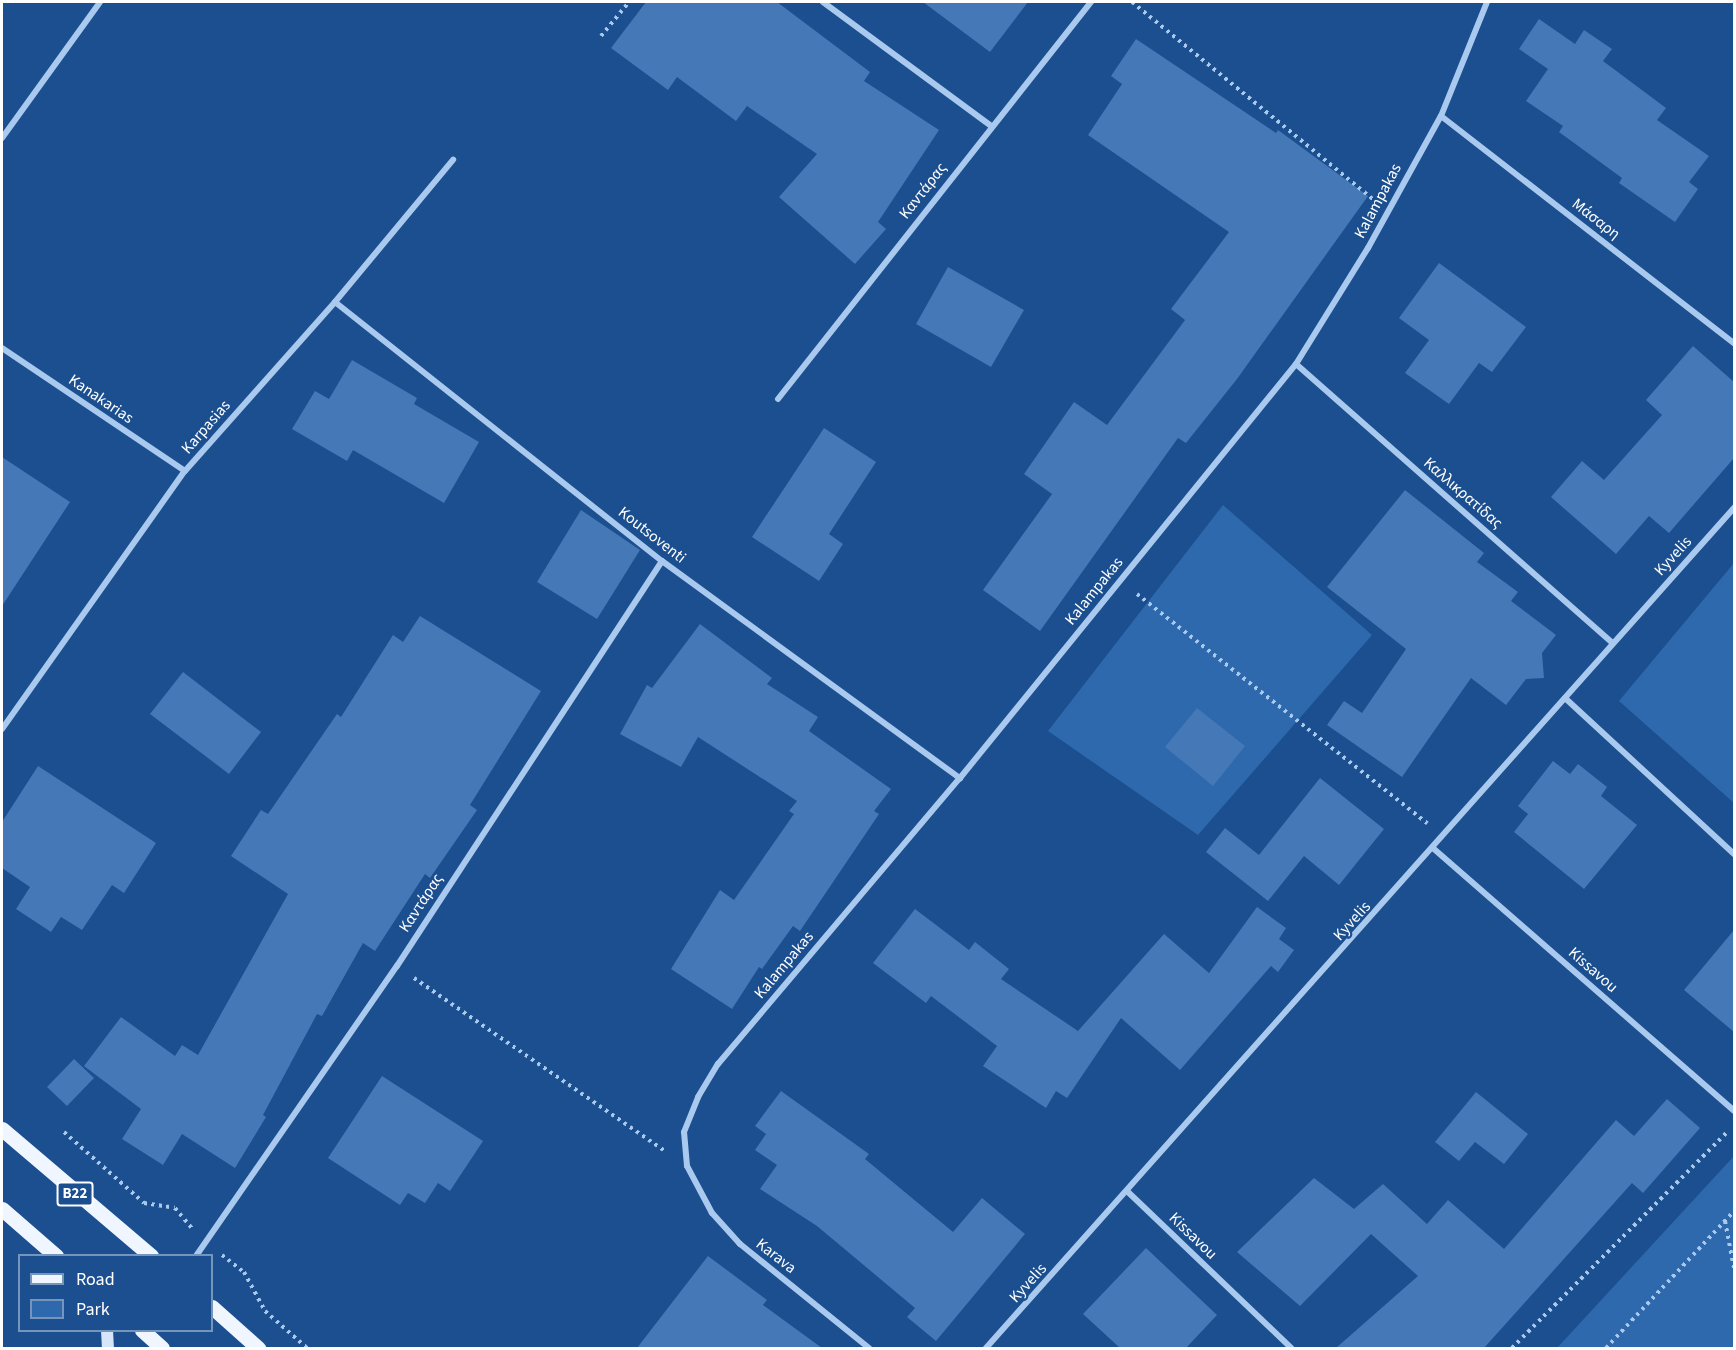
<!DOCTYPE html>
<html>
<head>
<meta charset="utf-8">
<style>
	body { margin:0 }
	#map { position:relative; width:1736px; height:1350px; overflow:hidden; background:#1b4f8f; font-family:"Source Sans 3",sans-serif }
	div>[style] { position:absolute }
	.green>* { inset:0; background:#2e69ad }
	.building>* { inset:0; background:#4478b7 }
	.path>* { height:4px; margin-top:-2px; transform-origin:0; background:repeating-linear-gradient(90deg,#a9c9ee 0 3px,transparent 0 7.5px) }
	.street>* { height:6px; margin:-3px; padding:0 3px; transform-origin:3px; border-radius:3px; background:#a9c9ee }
	.secondary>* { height:12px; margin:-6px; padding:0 6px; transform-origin:6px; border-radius:6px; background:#d6e6fa }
	.primary>* { height:15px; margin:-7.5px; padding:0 7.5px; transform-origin:7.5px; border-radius:7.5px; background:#f0f6ff }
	span { translate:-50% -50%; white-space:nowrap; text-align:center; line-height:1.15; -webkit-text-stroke:4.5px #1b4f8f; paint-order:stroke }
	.shield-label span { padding:2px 4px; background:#1b4f8f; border:2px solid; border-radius:4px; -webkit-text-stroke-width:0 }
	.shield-label { font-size:15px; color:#fff; font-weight:700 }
	.street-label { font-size:16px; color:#fff }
	.frame { position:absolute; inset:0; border:3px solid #fff; pointer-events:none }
	.legend { position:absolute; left:18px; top:1254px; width:195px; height:78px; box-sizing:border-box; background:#1b4f8f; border:2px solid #7695bc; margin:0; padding:8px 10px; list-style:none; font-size:18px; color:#fff }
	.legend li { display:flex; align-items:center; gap:12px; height:30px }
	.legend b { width:30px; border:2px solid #7695bc }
</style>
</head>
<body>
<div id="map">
	<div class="green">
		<div style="clip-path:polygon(1223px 505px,1372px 635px,1198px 835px,1048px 731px)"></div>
		<div style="clip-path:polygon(1734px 563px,1734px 803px,1619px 701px)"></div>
		<div style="clip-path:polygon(1734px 1156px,1734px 1348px,1557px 1348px)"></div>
	</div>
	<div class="building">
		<div style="clip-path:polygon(646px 2px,777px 2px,870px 72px,864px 81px,939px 130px,878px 222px,886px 229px,855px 264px,779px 197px,817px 154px,747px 106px,736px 121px,677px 77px,668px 90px,611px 48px)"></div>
		<div style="clip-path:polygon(923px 2px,1028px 2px,990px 52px)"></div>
		<div style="clip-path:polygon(1539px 19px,1575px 44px,1584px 30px,1612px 49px,1603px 61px,1666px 108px,1657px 120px,1709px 156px,1689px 182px,1698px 189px,1675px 222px,1619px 183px,1622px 178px,1559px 132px,1563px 126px,1526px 101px,1548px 69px,1519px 49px)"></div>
		<div style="clip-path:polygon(1136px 39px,1276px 133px,1278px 130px,1368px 196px,1237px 379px,1186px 443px,1178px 438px,1040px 631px,983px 590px,1052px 494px,1024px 474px,1074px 402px,1107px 425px,1185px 320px,1171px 309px,1229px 232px,1088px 135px,1122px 84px,1111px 76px)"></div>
		<div style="clip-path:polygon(1439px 263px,1526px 327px,1492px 372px,1479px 363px,1449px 404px,1405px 373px,1429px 340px,1399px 318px)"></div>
		<div style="clip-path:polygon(948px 267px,1024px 310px,991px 367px,916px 324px)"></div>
		<div style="clip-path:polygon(1693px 346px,1734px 382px,1734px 458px,1669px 533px,1649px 516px,1616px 554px,1551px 497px,1582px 461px,1604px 480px,1662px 415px,1646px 400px)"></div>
		<div style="clip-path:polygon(352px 360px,417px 398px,414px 404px,479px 442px,444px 503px,353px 450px,347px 461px,292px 429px,315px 391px,329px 399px)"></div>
		<div style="clip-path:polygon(824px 428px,876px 462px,829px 534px,843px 544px,819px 581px,752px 537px)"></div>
		<div style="clip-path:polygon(2px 457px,70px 502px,2px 606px)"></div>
		<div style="clip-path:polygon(1405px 490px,1484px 553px,1477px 562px,1518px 592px,1511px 601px,1556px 635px,1542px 653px,1544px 678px,1526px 679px,1506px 705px,1471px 678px,1402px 777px,1327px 725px,1344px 701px,1362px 713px,1406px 649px,1327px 587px)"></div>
		<div style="clip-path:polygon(581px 510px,640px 550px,597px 619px,537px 582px)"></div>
		<div style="clip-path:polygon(420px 616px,541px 691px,470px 805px,477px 810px,430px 878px,425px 874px,375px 951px,363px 943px,322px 1016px,317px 1014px,263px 1115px,266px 1117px,235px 1168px,182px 1134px,163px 1165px,122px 1139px,141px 1109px,84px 1066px,121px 1017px,175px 1056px,182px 1045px,198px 1055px,288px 894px,231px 856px,261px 810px,268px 814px,337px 714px,341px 717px,393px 635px,403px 642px)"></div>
		<div style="clip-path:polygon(700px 624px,772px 678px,767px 684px,818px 717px,809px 731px,891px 789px,874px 811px,879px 814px,800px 931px,793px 926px,762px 969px,759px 967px,732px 1009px,671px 969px,720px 890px,734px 900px,794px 814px,789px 811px,797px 801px,698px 737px,681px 767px,620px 734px,647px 685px,652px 688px)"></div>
		<div style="clip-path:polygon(183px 672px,261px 732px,229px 774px,150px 714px)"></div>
		<div style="clip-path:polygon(1197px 708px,1245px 746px,1213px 786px,1165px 747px)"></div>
		<div style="clip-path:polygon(1553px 761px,1570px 774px,1578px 764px,1607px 787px,1601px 796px,1637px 825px,1584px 889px,1514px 832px,1528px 814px,1518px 806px)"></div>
		<div style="clip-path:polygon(38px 766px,156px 843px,124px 893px,112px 885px,82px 930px,61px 917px,51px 932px,16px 909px,30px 887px,2px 868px,2px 822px)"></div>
		<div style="clip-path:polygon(1320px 778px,1384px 829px,1339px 885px,1304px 856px,1268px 901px,1206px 852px,1225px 828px,1259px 855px)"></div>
		<div style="clip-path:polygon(1257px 907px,1286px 928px,1279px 939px,1294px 950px,1278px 972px,1271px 966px,1180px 1070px,1121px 1018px,1067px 1098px,1056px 1091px,1046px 1108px,983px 1066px,997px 1046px,931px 996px,926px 1003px,873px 963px,915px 909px,969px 950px,975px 942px,1009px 969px,1001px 979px,1078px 1031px,1164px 934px,1209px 973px)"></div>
		<div style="clip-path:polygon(1734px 930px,1734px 1032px,1684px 990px)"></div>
		<div style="clip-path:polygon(74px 1059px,94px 1078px,67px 1106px,47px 1087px)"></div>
		<div style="clip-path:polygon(382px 1076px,483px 1141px,450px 1191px,438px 1183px,425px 1203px,408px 1193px,400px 1205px,328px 1158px)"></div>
		<div style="clip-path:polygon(781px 1091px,869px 1154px,865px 1159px,953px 1232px,982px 1198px,1025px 1234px,936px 1341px,907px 1317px,915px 1308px,817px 1226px,760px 1189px,777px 1165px,755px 1150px,766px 1134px,755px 1126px)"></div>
		<div style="clip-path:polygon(1476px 1092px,1528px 1134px,1504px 1164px,1475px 1142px,1459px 1161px,1435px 1142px)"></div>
		<div style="clip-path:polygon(1667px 1099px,1700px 1128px,1643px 1193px,1632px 1183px,1484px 1348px,1336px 1348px,1418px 1276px,1371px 1234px,1300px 1306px,1237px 1252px,1314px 1178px,1354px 1209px,1383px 1184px,1427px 1224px,1448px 1200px,1504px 1249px,1616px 1120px,1634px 1136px)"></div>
		<div style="clip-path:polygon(1146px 1248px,1217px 1315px,1186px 1348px,1120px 1348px,1083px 1314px)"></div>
		<div style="clip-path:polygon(708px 1256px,767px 1300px,763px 1305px,822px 1348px,637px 1348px)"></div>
	</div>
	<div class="path">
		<div style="left:1132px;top:2px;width:311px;rotate:39.3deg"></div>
		<div style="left:601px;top:36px;width:44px;rotate:-50.5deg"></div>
		<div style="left:1137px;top:594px;width:370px;rotate:38.3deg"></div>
		<div style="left:414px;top:978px;width:305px;rotate:34.6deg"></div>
		<div style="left:64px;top:1132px;width:107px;rotate:41.6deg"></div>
		<div style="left:144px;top:1203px;width:31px;rotate:9deg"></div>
		<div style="left:175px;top:1208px;width:26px;rotate:50deg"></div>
		<div style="left:1725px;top:1221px;width:48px;rotate:79.2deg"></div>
		<div style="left:222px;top:1255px;width:28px;rotate:38deg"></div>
		<div style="left:244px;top:1272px;width:44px;rotate:61.7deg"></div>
		<div style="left:265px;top:1311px;width:56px;rotate:41.4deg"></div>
		<div style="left:1512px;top:1348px;width:306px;rotate:-45.1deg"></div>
		<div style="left:1606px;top:1348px;width:187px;rotate:-46.9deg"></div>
	</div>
	<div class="street">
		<div style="left:823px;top:2px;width:209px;rotate:36.4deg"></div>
		<div style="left:1441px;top:116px;width:371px;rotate:37.8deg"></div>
		<div style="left:2px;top:138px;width:168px;rotate:-54.2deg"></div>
		<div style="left:335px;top:302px;width:417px;rotate:38.4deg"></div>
		<div style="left:662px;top:561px;width:369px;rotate:36.1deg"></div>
		<div style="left:2px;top:348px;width:220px;rotate:33.9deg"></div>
		<div style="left:1296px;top:364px;width:422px;rotate:41.4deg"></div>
		<div style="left:778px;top:399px;width:506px;rotate:-51.75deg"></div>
		<div style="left:1565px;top:698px;width:230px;rotate:42.7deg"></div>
		<div style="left:2px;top:729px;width:316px;rotate:-54.7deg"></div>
		<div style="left:185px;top:471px;width:226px;rotate:-48.4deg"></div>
		<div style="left:335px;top:302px;width:185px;rotate:-50.3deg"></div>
		<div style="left:1434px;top:849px;width:398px;rotate:41.1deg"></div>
		<div style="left:1128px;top:1192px;width:226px;rotate:43.7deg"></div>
		<div style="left:196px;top:1256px;width:353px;rotate:-55.3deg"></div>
		<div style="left:397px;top:966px;width:484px;rotate:-56.8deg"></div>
		<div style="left:869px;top:1348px;width:166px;rotate:-141.1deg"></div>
		<div style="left:740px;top:1244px;width:42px;rotate:-132.1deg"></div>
		<div style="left:712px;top:1213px;width:53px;rotate:-118deg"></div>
		<div style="left:687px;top:1166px;width:34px;rotate:-95deg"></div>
		<div style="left:684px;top:1132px;width:38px;rotate:-68deg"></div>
		<div style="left:698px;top:1097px;width:39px;rotate:-59deg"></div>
		<div style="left:718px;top:1064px;width:375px;rotate:-49.8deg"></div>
		<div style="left:960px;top:778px;width:533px;rotate:-50.94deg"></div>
		<div style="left:1296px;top:364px;width:137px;rotate:-58.2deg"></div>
		<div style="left:1368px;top:248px;width:151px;rotate:-61.1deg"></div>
		<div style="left:1441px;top:116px;width:123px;rotate:-68deg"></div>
		<div style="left:986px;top:1348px;width:1125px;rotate:-48.32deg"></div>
	</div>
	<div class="secondary">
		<div style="left:107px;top:1330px;width:18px;rotate:87deg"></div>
	</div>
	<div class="primary">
		<div style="left:2px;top:1129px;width:196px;rotate:40.4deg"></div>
		<div style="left:2px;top:1209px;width:72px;rotate:41deg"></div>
		<div style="left:212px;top:1307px;width:62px;rotate:41.7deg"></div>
		<div style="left:142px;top:1330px;width:27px;rotate:42deg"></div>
	</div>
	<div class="shield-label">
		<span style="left:75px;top:1194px">B22</span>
	</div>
	<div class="street-label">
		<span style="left:923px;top:191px;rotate:-52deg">Καντάρας</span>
		<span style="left:1378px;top:201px;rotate:-62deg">Kalampakas</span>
		<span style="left:1596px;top:219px;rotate:38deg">Μάσαρη</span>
		<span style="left:101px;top:399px;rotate:34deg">Kanakarias</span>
		<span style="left:206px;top:427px;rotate:-49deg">Karpasias</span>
		<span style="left:1463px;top:493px;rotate:41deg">Καλλικρατίδας</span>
		<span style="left:652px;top:535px;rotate:38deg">Koutsoventi</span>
		<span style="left:1673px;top:556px;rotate:-48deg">Kyvelis</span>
		<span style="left:1094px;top:591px;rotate:-51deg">Kalampakas</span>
		<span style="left:421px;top:903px;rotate:-57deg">Καντάρας</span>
		<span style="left:1352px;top:921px;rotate:-48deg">Kyvelis</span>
		<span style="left:784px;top:965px;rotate:-50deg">Kalampakas</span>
		<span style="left:1593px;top:970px;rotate:41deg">Kissavou</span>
		<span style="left:1193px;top:1236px;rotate:44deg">Kissavou</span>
		<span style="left:776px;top:1256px;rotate:38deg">Karava</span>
		<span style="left:1028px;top:1283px;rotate:-48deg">Kyvelis</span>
	</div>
	<div class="frame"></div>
	<ul class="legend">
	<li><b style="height:8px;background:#f0f6ff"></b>Road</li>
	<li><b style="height:16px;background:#2e69ad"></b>Park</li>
	</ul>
</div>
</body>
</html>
